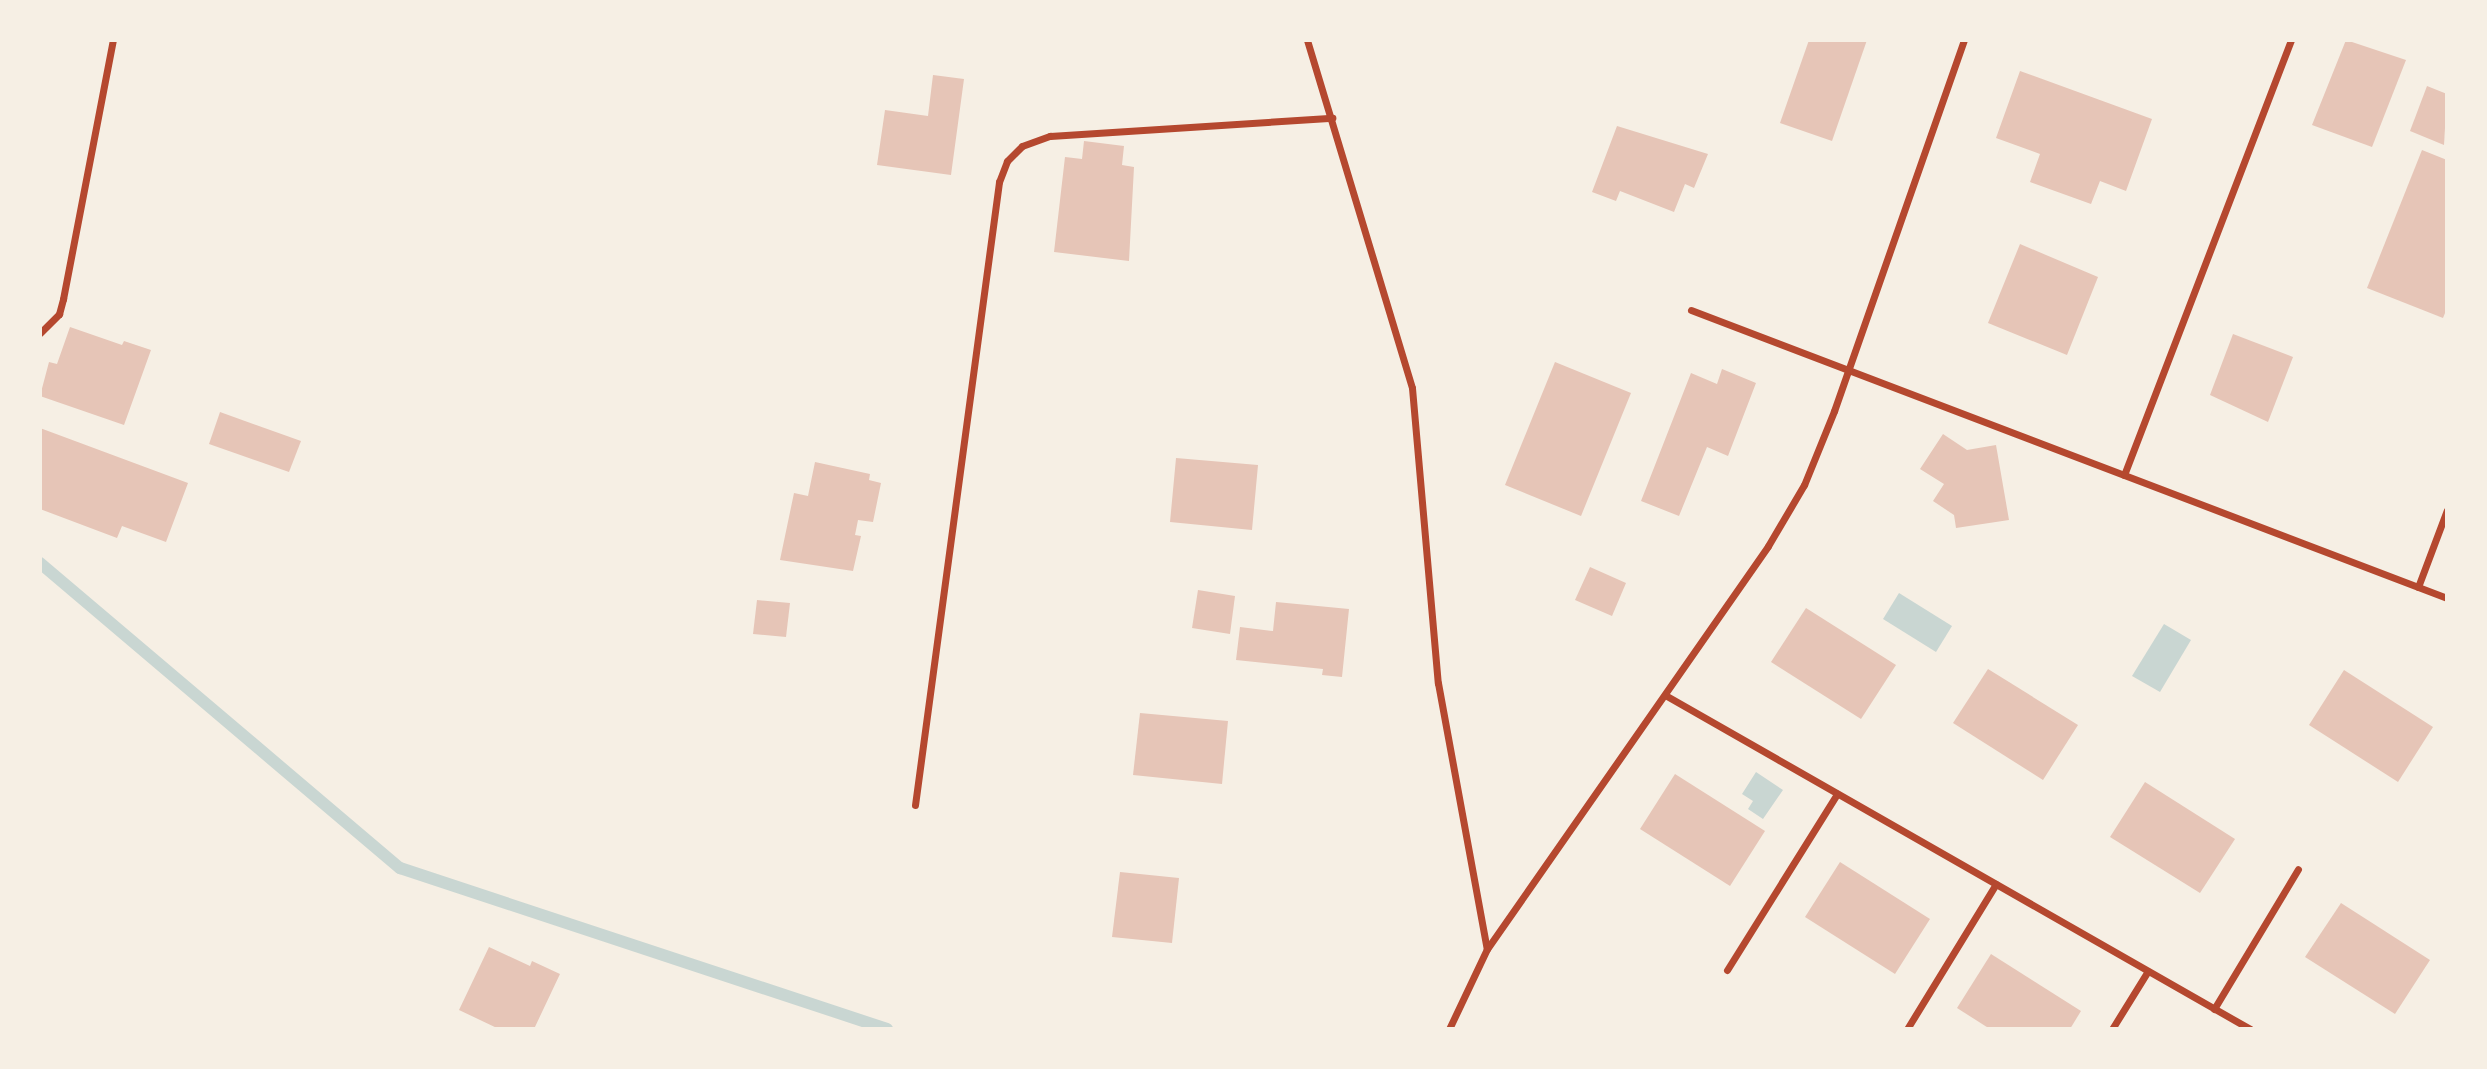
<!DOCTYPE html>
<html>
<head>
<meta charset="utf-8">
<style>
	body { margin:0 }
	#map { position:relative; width:2487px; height:1069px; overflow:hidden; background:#f6efe4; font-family:"PT Sans",sans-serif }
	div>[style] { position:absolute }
	.water>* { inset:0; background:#c9d6d2 }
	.stream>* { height:12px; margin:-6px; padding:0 6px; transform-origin:6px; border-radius:6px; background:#c9d6d2 }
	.building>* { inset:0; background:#e6c5b7 }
	.minor>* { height:7px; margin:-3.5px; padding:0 3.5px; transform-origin:3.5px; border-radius:3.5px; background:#b5482f }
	span { translate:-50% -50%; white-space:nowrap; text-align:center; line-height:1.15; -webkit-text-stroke:7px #f6efe4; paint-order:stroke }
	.frame { position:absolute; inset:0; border:42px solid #f6efe4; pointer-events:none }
</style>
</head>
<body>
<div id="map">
	<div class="water">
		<div style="clip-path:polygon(1899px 593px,1952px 626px,1936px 652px,1883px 619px)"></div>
		<div style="clip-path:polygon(2164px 624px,2191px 640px,2160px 692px,2132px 676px)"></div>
		<div style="clip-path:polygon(1756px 772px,1783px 790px,1763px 819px,1748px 809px,1753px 801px,1742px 794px)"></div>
	</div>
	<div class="stream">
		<div style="left:40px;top:563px;width:472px;rotate:40.3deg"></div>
		<div style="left:400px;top:868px;width:513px;rotate:18.29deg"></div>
	</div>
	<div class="building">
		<div style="clip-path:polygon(1809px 40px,1867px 40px,1832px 141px,1780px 123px)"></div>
		<div style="clip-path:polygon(2346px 40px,2406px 60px,2372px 147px,2312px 125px)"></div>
		<div style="clip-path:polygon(2020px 71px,2152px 119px,2126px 191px,2100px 181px,2091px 204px,2030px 182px,2040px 154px,1996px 138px)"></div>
		<div style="clip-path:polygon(933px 75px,964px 79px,951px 175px,877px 165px,885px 110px,928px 116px)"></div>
		<div style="clip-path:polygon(2427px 86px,2447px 94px,2444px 145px,2410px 131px)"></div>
		<div style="clip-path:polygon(1617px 126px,1708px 154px,1694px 188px,1685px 184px,1674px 212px,1620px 191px,1616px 201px,1592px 192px)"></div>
		<div style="clip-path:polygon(1084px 141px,1124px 146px,1122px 165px,1134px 167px,1129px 261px,1054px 252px,1065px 157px,1082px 159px)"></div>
		<div style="clip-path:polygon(2422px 150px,2447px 160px,2447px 308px,2443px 318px,2367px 288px)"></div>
		<div style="clip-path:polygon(2020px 244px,2098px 277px,2067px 355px,1988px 323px)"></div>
		<div style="clip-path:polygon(70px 327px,122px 345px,124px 341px,151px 350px,124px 425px,40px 396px,49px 362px,57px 364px)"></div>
		<div style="clip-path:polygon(2233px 334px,2293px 357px,2268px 422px,2210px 395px)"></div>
		<div style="clip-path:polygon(1555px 362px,1631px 393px,1581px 516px,1505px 485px)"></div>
		<div style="clip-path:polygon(1722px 369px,1756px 383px,1728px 456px,1707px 447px,1679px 516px,1641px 501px,1691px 373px,1717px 384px)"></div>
		<div style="clip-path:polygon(220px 412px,301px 441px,289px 472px,209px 444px)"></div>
		<div style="clip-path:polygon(40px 428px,188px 483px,166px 542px,122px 526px,117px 538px,40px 509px)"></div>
		<div style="clip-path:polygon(1943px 434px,1967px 450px,1996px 445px,2009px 520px,1956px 528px,1954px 515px,1933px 501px,1944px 484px,1920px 469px)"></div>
		<div style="clip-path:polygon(1176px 458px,1258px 465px,1252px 530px,1170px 522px)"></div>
		<div style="clip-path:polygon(815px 462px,870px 474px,869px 480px,881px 483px,873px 522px,858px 520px,855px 535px,861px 536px,853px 571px,780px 560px,794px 493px,808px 496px)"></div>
		<div style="clip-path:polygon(1590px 567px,1626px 583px,1612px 616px,1575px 600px)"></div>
		<div style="clip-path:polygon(1198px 590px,1235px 596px,1230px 634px,1192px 628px)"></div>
		<div style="clip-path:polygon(757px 600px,790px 603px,786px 637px,753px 634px)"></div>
		<div style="clip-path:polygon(1276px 602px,1349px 609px,1342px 677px,1322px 675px,1323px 669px,1236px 660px,1240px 627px,1273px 631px)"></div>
		<div style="clip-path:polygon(1806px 608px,1896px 665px,1861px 719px,1771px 662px)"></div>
		<div style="clip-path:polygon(1988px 669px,2078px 725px,2043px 780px,1953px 723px)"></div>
		<div style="clip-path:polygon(2344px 670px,2433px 727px,2398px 782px,2309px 725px)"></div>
		<div style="clip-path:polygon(1140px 713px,1228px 721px,1222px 784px,1133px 775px)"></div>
		<div style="clip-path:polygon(1675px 774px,1765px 831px,1730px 886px,1640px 829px)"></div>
		<div style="clip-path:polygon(2145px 782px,2235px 839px,2200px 893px,2110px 837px)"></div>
		<div style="clip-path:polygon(1840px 862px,1930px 919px,1895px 974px,1805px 917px)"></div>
		<div style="clip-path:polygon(1120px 872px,1179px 878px,1172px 943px,1112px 937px)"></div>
		<div style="clip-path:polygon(2341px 903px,2430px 960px,2395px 1014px,2305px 957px)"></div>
		<div style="clip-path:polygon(489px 947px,530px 966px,532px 961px,560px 974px,534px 1029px,499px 1029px,459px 1010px)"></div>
		<div style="clip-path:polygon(1991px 954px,2081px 1011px,2070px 1029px,1990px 1029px,1957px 1008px)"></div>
	</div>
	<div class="minor">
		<div style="left:1307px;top:40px;width:363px;rotate:73.2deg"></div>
		<div style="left:1412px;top:388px;width:296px;rotate:85deg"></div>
		<div style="left:1438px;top:683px;width:270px;rotate:79.6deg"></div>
		<div style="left:1691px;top:310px;width:809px;rotate:20.85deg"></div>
		<div style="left:40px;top:333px;width:27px;rotate:-45deg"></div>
		<div style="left:59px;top:314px;width:16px;rotate:-75deg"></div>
		<div style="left:63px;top:299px;width:264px;rotate:-79.1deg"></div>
		<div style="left:2124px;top:475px;width:466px;rotate:-69deg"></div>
		<div style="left:2418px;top:587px;width:82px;rotate:-69.4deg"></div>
		<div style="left:1665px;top:695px;width:674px;rotate:29.72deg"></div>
		<div style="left:915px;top:805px;width:629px;rotate:-82.32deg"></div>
		<div style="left:999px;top:182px;width:22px;rotate:-69deg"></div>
		<div style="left:1007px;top:161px;width:21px;rotate:-45deg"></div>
		<div style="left:1022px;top:146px;width:30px;rotate:-20deg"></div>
		<div style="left:1050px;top:136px;width:283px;rotate:-3.7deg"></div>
		<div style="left:1727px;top:970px;width:208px;rotate:-58deg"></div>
		<div style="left:2214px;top:1009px;width:163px;rotate:-59deg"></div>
		<div style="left:1449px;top:1029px;width:89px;rotate:-64.6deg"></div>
		<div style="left:1487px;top:949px;width:491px;rotate:-55.1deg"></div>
		<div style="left:1768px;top:546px;width:71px;rotate:-59.5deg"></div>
		<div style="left:1804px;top:485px;width:80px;rotate:-67.9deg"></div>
		<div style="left:1834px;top:411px;width:393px;rotate:-70.7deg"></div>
		<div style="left:1907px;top:1029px;width:170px;rotate:-58.5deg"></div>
		<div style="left:2112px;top:1029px;width:68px;rotate:-58.2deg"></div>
	</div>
	<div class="frame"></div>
</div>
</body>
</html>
